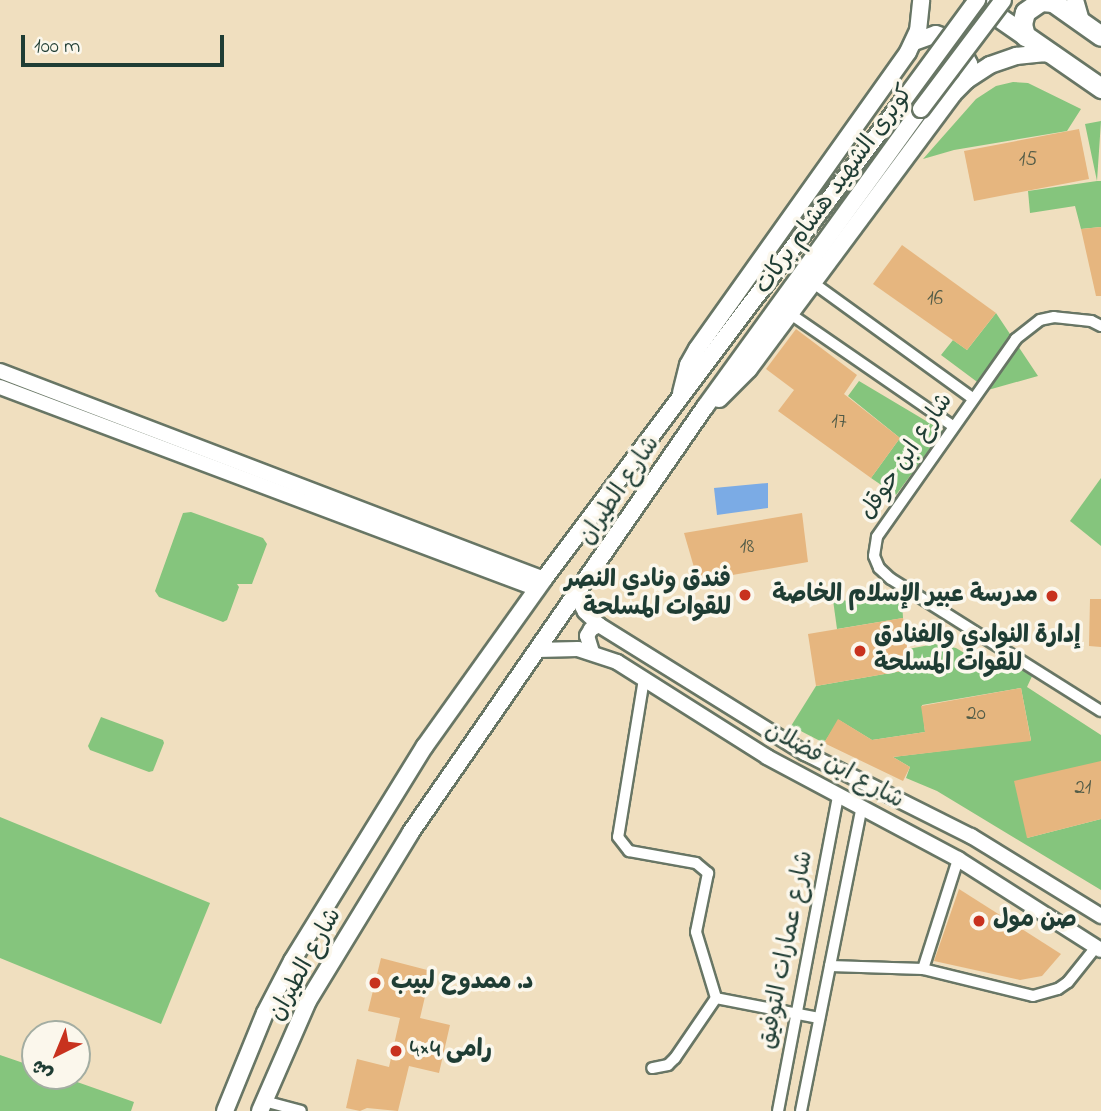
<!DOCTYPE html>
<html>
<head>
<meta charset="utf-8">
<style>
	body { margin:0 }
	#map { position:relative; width:1101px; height:1111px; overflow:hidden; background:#f0dfbf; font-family:"Indie Flower","Playpen Sans Arabic",sans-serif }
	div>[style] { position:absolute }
	.green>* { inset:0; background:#85c57d }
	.water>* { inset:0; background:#7babe5 }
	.building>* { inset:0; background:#e6b67f }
	.roads { filter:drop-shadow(2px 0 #687665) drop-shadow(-2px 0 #687665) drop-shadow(0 2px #687665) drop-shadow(0 -2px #687665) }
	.minor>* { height:10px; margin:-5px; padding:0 5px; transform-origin:5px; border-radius:5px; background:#fff }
	.tertiary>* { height:14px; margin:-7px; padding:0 7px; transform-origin:7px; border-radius:7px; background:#fff }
	.secondary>* { height:16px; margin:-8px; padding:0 8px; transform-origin:8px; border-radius:8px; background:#fff }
	.trunk>* { height:19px; margin:-9.5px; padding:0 9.5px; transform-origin:9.5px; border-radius:9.5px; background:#fff }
	.bridges { filter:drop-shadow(2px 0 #687665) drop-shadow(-2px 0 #687665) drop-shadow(0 2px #687665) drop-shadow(0 -2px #687665) }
	.secondary-bridge>* { height:16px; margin:-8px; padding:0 8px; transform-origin:8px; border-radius:8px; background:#fff }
	.dots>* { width:19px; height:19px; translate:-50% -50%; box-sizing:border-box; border:4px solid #fbf7ec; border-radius:50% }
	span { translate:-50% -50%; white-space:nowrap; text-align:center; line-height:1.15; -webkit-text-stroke:7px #fbf7ec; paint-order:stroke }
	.number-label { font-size:21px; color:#515b47 }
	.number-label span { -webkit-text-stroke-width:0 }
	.street-label { font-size:24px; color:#1f3d34 }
	.poi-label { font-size:24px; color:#1f3d34; font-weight:700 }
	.right { translate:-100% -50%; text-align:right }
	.left { translate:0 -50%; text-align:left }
	.north { position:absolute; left:21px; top:1020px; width:70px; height:70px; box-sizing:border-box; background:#fbf7ec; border:2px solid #a3ada2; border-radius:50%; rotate:223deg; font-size:19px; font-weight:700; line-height:28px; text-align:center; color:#1f3d34 }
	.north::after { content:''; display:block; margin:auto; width:24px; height:32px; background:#c8321e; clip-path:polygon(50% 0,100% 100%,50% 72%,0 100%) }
	.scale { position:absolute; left:21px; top:35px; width:203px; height:32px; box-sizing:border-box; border:4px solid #1f3d34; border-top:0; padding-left:9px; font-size:21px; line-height:24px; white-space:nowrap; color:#1f3d34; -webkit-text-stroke:5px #fbf7ec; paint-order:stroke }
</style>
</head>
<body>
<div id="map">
	<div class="green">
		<div style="clip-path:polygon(1013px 82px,1028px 83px,1081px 109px,1067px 131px,954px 150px,923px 159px,976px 99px,996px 86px)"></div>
		<div style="clip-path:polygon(1101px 121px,1097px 181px,1101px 181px,1101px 227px,1081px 229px,1075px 206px,1030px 213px,1028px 191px,1097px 181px,1085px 124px)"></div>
		<div style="clip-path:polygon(996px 313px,1038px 376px,988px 390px,941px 355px,953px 340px,967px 350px)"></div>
		<div style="clip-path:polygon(859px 381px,943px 431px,896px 495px,871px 478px,900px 438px,848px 396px)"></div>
		<div style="clip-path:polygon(1101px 478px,1101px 546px,1070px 521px)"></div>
		<div style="clip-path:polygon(191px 512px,263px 538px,267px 544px,252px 584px,237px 584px,239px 587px,227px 620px,223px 622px,159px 597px,155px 591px,183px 513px)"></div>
		<div style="clip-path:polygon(833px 600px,902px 603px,903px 618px,837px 629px)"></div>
		<div style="clip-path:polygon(935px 644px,956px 648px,988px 667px,1034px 672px,1027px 687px,1101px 735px,1101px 761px,1027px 838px,1101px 819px,1101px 890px,937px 791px,906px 778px,910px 767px,893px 757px,1031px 740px,1021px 688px,922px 705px,925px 732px,872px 740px,839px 720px,824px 743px,791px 726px,816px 686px,913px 669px,908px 649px)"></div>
		<div style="clip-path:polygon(101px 717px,163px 740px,164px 743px,153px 771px,149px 772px,90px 750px,88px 746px)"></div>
		<div style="clip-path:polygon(0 817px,210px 903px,161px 1024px,0 958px)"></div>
		<div style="clip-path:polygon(0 1055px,35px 1067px,35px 1076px,60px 1076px,134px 1102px,131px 1111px,0 1111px)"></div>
	</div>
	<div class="water">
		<div style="clip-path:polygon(768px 483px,768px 508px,717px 515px,714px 488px)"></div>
	</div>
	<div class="building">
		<div style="clip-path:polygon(1079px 129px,1089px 179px,974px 201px,964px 151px)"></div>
		<div style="clip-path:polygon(1101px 227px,1101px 296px,1096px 296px,1081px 229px)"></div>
		<div style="clip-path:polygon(902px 245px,996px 313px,967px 350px,873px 284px)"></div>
		<div style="clip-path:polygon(796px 329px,857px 375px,844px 394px,900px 438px,871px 478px,778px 411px,794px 390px,766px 369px)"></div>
		<div style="clip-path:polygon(802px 513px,808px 562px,698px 581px,684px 533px)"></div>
		<div style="clip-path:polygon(1090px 599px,1101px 599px,1101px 647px,1089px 646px)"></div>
		<div style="clip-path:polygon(903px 618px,913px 669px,816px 686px,808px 634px)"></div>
		<div style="clip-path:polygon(1021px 688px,1031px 741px,893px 757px,910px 767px,903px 781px,824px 743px,838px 719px,872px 740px,925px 732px,921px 706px)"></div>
		<div style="clip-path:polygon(1101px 761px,1101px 819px,1027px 838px,1014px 781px)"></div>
		<div style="clip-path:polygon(959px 889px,1061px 954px,1042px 976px,1020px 980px,934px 961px)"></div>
		<div style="clip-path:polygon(381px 958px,431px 971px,420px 1018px,450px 1025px,439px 1073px,409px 1066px,398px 1111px,367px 1108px,360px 1111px,346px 1108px,357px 1059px,389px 1067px,400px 1018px,368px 1011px)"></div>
	</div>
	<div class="roads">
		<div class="minor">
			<div style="left:812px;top:282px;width:198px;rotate:35.9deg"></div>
			<div style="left:789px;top:313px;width:199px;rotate:34.6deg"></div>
			<div style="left:1101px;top:326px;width:11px;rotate:-153deg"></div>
			<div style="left:1091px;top:321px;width:37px;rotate:-174deg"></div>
			<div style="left:1054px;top:317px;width:14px;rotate:168deg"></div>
			<div style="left:1040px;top:320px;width:31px;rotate:142deg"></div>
			<div style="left:1016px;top:339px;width:242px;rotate:125.1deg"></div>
			<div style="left:877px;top:537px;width:19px;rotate:99deg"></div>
			<div style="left:874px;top:556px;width:13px;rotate:67deg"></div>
			<div style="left:879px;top:568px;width:16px;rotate:43deg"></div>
			<div style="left:891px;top:579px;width:248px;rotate:32.2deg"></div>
			<div style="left:644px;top:679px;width:160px;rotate:99.3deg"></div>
			<div style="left:618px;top:837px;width:18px;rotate:52deg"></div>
			<div style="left:629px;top:851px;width:68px;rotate:10.2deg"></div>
			<div style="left:696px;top:863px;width:16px;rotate:40deg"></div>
			<div style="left:708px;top:873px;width:60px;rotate:101.5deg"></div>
			<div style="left:696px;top:932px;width:69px;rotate:73.1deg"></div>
			<div style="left:716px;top:998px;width:73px;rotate:124.3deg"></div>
			<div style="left:675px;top:1058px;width:10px;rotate:135deg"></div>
			<div style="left:668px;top:1065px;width:16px;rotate:169deg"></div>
			<div style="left:830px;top:966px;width:93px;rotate:1.8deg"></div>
			<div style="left:923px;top:969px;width:113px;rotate:13.8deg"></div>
			<div style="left:1033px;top:996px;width:26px;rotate:-16deg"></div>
			<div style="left:1058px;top:989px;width:12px;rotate:-35deg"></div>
			<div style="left:1068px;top:982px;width:45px;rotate:-51.3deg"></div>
			<div style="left:923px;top:969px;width:115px;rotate:-72.3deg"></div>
			<div style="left:716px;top:998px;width:105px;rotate:11deg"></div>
			<div style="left:264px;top:1101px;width:38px;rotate:15deg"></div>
			<div style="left:778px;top:1111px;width:321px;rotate:-79.2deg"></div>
			<div style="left:801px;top:1111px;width:310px;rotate:-78.7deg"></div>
		</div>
		<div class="tertiary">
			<div style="left:0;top:371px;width:582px;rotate:20.92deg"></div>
			<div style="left:0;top:387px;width:574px;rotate:20.61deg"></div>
			<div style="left:576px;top:595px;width:19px;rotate:62deg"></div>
			<div style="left:585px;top:612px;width:19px;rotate:43deg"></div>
			<div style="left:599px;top:625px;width:243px;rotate:31.9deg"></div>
			<div style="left:805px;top:753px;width:186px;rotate:26.6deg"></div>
			<div style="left:971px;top:836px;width:153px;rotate:31.6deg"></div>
			<div style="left:537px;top:650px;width:41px;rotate:-1.4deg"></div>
			<div style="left:578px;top:649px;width:41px;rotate:18.4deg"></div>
			<div style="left:617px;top:662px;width:178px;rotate:32.3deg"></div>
			<div style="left:767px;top:757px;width:217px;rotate:28.1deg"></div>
			<div style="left:958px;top:859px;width:169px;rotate:32.5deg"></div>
			<div style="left:592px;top:652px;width:17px;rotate:-107deg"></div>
			<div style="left:587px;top:636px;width:8px;rotate:-60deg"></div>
			<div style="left:591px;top:629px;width:9px;rotate:-27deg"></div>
		</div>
		<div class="secondary">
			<div style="left:1075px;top:0;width:22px;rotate:74deg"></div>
			<div style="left:914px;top:42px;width:23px;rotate:-20deg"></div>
			<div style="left:936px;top:34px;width:23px;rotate:20deg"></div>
			<div style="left:958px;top:42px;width:25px;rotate:63deg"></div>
			<div style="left:969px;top:64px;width:16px;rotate:97deg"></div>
			<div style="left:681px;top:393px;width:29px;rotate:-76deg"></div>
			<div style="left:688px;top:365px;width:18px;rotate:-61deg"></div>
			<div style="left:697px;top:349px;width:364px;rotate:-54.6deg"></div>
			<div style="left:908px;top:52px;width:23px;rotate:-65deg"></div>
			<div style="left:918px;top:31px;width:31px;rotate:-84deg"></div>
			<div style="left:719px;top:399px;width:42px;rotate:-45deg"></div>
			<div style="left:749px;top:369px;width:342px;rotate:-53.4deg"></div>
			<div style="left:953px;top:94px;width:20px;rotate:-45deg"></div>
			<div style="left:967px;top:80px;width:27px;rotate:-33deg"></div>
			<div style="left:990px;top:65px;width:28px;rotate:-19deg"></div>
			<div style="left:1016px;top:56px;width:27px;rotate:-6deg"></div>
			<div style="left:1043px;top:53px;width:12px;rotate:9deg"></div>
			<div style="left:225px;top:1111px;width:106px;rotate:-67.8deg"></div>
			<div style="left:265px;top:1013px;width:59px;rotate:-62.6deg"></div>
			<div style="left:292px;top:961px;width:253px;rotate:-58.3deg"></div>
			<div style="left:425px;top:746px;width:205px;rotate:-54.5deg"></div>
			<div style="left:544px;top:579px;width:601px;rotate:-53.11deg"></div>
			<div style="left:260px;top:1111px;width:120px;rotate:-66.4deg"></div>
			<div style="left:308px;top:1001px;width:198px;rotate:-58.6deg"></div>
			<div style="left:411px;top:832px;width:517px;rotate:-55.33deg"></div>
			<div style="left:705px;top:407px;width:368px;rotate:-54.1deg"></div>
		</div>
		<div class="trunk">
			<div style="left:974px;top:0;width:155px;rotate:34.7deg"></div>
			<div style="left:1050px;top:0;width:62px;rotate:35.2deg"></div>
			<div style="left:1025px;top:36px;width:12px;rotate:-104deg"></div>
			<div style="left:1022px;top:24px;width:12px;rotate:-76deg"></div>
			<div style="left:1025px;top:12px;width:19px;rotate:-35deg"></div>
			<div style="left:1041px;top:1px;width:12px;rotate:5deg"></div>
		</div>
	</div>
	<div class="bridges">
		<div class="secondary-bridge">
			<div style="left:905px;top:98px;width:122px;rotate:-53.7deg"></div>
			<div style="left:921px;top:109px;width:136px;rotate:-53deg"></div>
		</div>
	</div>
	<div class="dots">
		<div style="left:745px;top:595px;background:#c8321e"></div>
		<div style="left:1052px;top:596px;background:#c8321e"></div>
		<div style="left:860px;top:651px;background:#c8321e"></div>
		<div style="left:979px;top:921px;background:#c8321e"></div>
		<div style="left:375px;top:983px;background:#c8321e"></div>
		<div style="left:396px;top:1051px;background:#c8321e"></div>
	</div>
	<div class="number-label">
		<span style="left:1028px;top:160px">15</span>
		<span style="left:935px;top:299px">16</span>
		<span style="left:839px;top:422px">17</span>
		<span style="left:747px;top:547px">18</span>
		<span style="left:976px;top:714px">20</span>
		<span style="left:1083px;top:788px">21</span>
	</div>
	<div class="street-label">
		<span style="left:835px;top:190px;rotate:-54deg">كوبرى الشهيد هشام بركات</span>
		<span style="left:907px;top:457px;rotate:-56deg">شارع ابن حوقل</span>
		<span style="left:620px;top:491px;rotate:-56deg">شارع الطيران</span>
		<span style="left:834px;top:766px;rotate:29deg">شارع ابن فضلان</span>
		<span style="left:787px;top:950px;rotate:-79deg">شارع عمارات التوفيق</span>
		<span style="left:306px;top:965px;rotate:-61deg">شارع الطيران</span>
	</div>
	<div class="poi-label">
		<span class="right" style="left:731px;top:595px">فندق ونادي النصر<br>للقوات المسلحة</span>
		<span class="right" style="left:1038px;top:596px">مدرسة عبير الإسلام الخاصة</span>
		<span class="left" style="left:874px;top:651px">إدارة النوادي والفنادق<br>للقوات المسلحة</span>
		<span class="left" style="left:993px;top:921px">صن مول</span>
		<span class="left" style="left:391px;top:983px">د. ممدوح لبيب</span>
		<span class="left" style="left:410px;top:1051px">رامى 4×4</span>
	</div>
	<div class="north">ش</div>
	<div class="scale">100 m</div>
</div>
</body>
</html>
